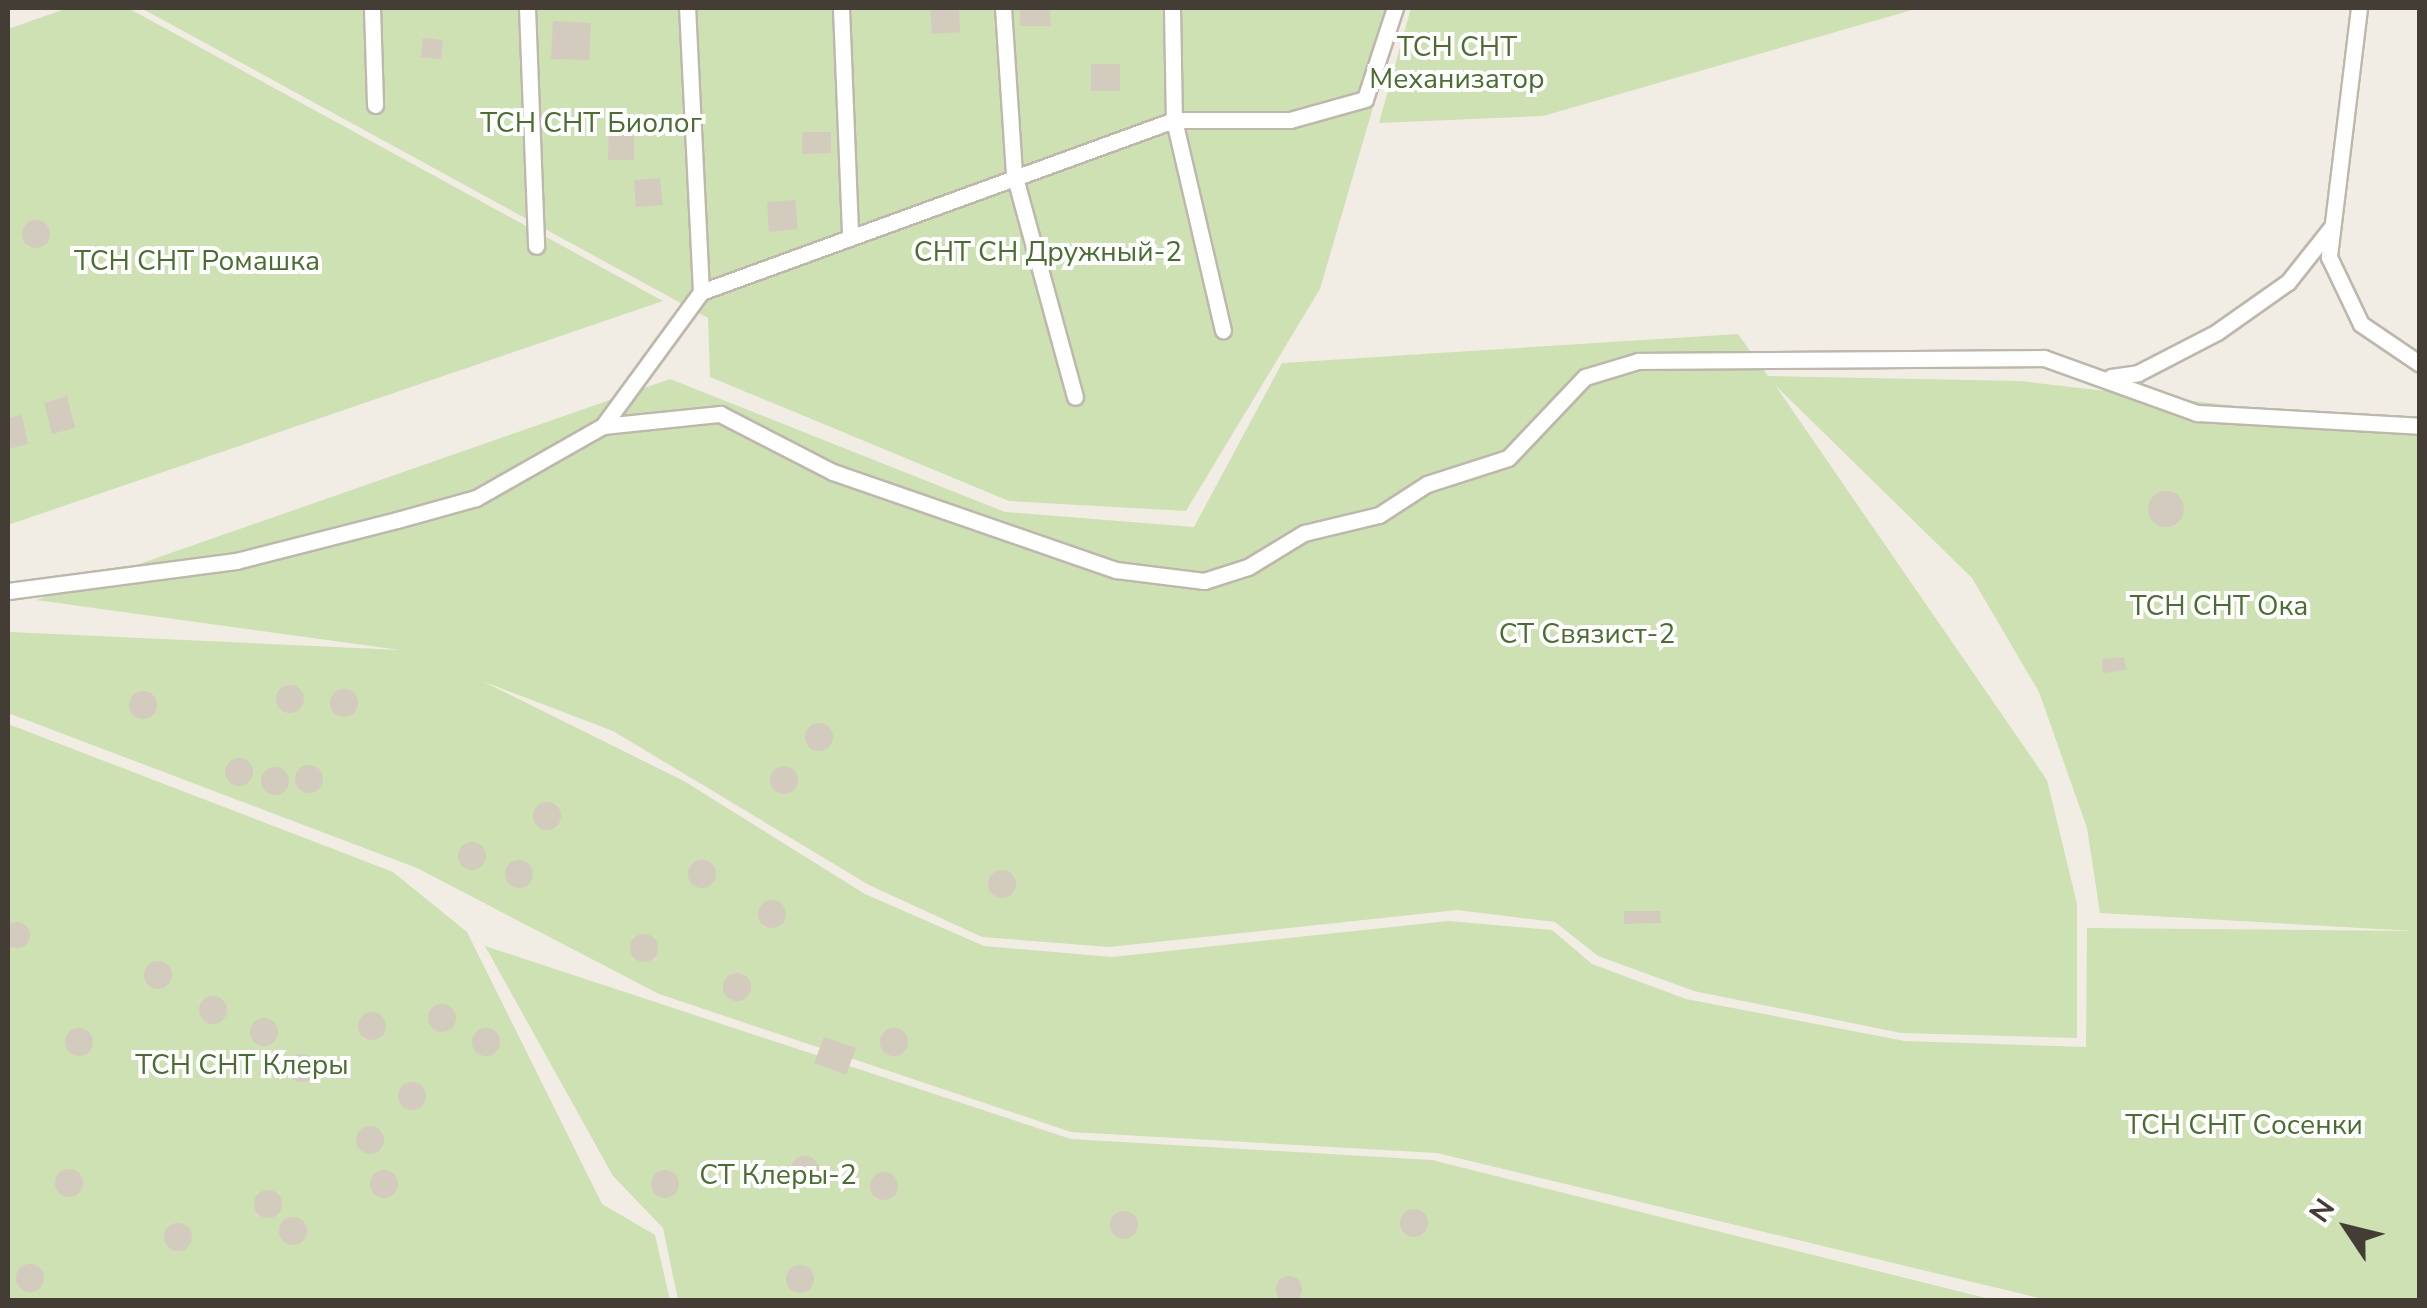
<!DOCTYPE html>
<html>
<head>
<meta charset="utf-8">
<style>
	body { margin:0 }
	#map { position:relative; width:2427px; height:1308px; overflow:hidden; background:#f1ede5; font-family:"Nunito Sans",sans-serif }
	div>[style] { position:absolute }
	.green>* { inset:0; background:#cde1b2 }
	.building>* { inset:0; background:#d4cbbf }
	.round { border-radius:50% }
	.roads { filter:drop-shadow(2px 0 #beb7ac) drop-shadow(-2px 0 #beb7ac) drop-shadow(0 2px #beb7ac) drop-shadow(0 -2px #beb7ac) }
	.street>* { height:15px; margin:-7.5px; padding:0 7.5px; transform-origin:7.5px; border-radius:7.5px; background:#fff }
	span { translate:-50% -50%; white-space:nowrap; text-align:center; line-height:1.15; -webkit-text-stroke:8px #fff; paint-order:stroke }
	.park-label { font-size:28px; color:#496e2f }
	.frame { position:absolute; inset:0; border:10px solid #433d36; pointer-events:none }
	.north { position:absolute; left:2297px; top:1178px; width:100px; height:100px; -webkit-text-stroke:8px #fff; paint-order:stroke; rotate:305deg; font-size:28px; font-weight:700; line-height:40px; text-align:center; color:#433d36 }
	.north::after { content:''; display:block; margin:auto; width:35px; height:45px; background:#433d36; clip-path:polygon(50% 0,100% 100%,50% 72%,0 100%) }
</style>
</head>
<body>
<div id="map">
	<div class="green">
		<div style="clip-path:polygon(68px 8px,128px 8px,663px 301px,8px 525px,8px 29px)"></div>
		<div style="clip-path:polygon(141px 8px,1402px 8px,1320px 289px,1186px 511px,1009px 501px,710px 377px,708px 318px)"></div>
		<div style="clip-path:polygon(1411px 8px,1919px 8px,1543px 116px,1379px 123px)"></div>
		<div style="clip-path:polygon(evenodd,1738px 334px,1768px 376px,2020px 381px,2419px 427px,2419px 1300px,2047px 1300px,1437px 1153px,1071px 1132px,659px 994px,417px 868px,8px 713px,10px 632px,400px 650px,36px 600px,670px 379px,1005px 512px,1194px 527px,1282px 363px,1738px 334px,1775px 385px,1972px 578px,2039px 692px,2087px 828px,2100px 913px,2414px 931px,2087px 928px,2086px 1047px,1905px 1041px,1686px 999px,1592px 964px,1552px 930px,1448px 921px,1112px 957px,984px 946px,865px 894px,684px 781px,482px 681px,613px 731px,869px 885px,982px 937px,1109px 947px,1457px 910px,1555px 922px,1598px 956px,1694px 991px,1901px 1033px,2077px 1038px,2077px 904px,2047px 780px,1775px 385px)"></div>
		<div style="clip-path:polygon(8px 724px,393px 872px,467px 932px,602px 1204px,655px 1235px,670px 1300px,8px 1300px)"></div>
		<div style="clip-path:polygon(485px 946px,1071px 1139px,1432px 1160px,1994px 1300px,678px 1300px,663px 1228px,613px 1176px)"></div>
	</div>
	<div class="building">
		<div style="clip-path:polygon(930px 8px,959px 8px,960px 32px,932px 34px)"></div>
		<div style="clip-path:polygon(1020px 8px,1050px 8px,1051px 26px,1020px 26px)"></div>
		<div style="clip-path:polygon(553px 21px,591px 23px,589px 60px,551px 59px)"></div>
		<div style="clip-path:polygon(423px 38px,443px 40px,441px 59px,421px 57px)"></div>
		<div style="clip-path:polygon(1091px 64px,1120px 64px,1120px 91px,1091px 91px)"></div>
		<div style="clip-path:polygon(609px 125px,634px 125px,634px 160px,608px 160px)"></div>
		<div style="clip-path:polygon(802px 132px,831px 132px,831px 153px,802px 154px)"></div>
		<div style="clip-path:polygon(660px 178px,663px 205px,636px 207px,634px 180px)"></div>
		<div style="clip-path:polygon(795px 200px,798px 229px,769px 232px,767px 202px)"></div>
		<div class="round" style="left:22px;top:220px;width:28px;height:28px"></div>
		<div style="clip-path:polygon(67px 396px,75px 428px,52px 434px,44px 403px)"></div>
		<div style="clip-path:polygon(22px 415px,28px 444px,8px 449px,8px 418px)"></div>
		<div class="round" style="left:2148px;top:491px;width:36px;height:36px"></div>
		<div style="clip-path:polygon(2124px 657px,2126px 670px,2103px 673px,2102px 659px)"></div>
		<div class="round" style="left:276px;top:685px;width:28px;height:28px"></div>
		<div class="round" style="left:330px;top:689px;width:28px;height:28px"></div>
		<div class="round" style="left:129px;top:691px;width:28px;height:28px"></div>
		<div class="round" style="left:805px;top:723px;width:28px;height:28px"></div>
		<div class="round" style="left:225px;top:758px;width:28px;height:28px"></div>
		<div class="round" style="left:295px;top:765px;width:28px;height:28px"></div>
		<div class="round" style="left:770px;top:766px;width:28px;height:28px"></div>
		<div class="round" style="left:261px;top:767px;width:28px;height:28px"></div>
		<div class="round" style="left:533px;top:802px;width:28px;height:28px"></div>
		<div class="round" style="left:458px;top:842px;width:28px;height:28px"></div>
		<div class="round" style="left:688px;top:860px;width:28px;height:28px"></div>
		<div class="round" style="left:505px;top:860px;width:28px;height:28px"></div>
		<div class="round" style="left:988px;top:870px;width:28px;height:28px"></div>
		<div class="round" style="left:758px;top:900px;width:28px;height:28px"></div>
		<div style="clip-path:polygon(1624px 911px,1660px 911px,1661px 923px,1624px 924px)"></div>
		<div class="round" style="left:4px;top:922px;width:26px;height:26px"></div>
		<div class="round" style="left:630px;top:934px;width:28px;height:28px"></div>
		<div class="round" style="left:144px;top:961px;width:28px;height:28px"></div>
		<div class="round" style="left:723px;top:973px;width:28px;height:28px"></div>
		<div class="round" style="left:199px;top:996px;width:28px;height:28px"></div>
		<div class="round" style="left:428px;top:1004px;width:28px;height:28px"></div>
		<div class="round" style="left:358px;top:1012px;width:28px;height:28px"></div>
		<div class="round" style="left:250px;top:1018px;width:28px;height:28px"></div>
		<div class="round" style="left:880px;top:1028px;width:28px;height:28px"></div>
		<div class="round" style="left:472px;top:1028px;width:28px;height:28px"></div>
		<div class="round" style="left:65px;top:1028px;width:28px;height:28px"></div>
		<div style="clip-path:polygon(824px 1037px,856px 1048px,846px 1075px,814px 1063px)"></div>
		<div class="round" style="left:288px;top:1054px;width:28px;height:28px"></div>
		<div class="round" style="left:398px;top:1082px;width:28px;height:28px"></div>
		<div class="round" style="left:356px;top:1126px;width:28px;height:28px"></div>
		<div class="round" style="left:791px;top:1156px;width:28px;height:28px"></div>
		<div class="round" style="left:55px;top:1169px;width:28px;height:28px"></div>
		<div class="round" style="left:651px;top:1170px;width:28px;height:28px"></div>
		<div class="round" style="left:370px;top:1170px;width:28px;height:28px"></div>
		<div class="round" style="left:870px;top:1172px;width:28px;height:28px"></div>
		<div class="round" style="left:254px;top:1190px;width:28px;height:28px"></div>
		<div class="round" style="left:1400px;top:1209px;width:28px;height:28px"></div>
		<div class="round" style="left:1110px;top:1211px;width:28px;height:28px"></div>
		<div class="round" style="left:279px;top:1217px;width:28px;height:28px"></div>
		<div class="round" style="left:164px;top:1223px;width:28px;height:28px"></div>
		<div class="round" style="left:16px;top:1264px;width:28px;height:28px"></div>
		<div class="round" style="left:786px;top:1265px;width:28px;height:28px"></div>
		<div class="round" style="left:1276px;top:1276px;width:26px;height:26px"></div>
	</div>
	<div class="roads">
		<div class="street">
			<div style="left:372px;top:8px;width:97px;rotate:88.2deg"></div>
			<div style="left:527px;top:8px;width:238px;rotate:87.8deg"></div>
			<div style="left:841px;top:8px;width:229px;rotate:87.7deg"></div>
			<div style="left:1003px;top:8px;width:166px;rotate:86.2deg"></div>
			<div style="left:1014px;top:174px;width:231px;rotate:74.7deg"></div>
			<div style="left:1172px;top:8px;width:112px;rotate:89deg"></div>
			<div style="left:1174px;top:120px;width:216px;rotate:76.9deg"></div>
			<div style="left:2359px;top:8px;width:251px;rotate:96.9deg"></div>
			<div style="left:2329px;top:257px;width:74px;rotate:64.5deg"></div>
			<div style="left:2361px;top:324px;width:71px;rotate:34.1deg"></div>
			<div style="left:701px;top:292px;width:503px;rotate:-19.98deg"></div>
			<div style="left:1174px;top:120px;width:116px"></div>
			<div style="left:1290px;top:120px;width:78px;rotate:-15.6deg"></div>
			<div style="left:1365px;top:99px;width:96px;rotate:-71.8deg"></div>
			<div style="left:2111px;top:377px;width:27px;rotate:-8deg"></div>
			<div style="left:2138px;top:373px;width:89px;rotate:-27.4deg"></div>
			<div style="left:2217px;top:332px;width:87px;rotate:-35.2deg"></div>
			<div style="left:2288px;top:282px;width:68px;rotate:-51.6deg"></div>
			<div style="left:603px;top:426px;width:118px;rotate:-5.9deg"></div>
			<div style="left:720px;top:414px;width:127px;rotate:27.2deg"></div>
			<div style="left:833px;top:472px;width:299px;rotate:19.1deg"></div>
			<div style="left:1116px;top:570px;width:89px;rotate:7.1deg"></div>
			<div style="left:1204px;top:581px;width:46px;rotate:-17.7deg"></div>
			<div style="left:1248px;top:567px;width:66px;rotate:-31.3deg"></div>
			<div style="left:1304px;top:533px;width:77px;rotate:-13.5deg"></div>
			<div style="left:1379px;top:515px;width:57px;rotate:-32.9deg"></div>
			<div style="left:1427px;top:484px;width:85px;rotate:-17.8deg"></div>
			<div style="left:1508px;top:458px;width:112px;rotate:-46.5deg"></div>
			<div style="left:1585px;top:377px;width:55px;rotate:-16.8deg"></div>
			<div style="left:1638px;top:361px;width:406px;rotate:-0.4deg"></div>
			<div style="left:2044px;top:358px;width:163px;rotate:19.8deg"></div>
			<div style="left:2197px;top:413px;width:223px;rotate:3.3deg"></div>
			<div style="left:8px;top:591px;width:230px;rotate:-7.5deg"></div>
			<div style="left:236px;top:561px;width:166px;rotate:-14.3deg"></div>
			<div style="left:397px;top:520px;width:82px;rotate:-15.6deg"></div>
			<div style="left:476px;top:498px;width:146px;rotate:-29.6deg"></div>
			<div style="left:603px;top:426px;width:166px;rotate:-53.8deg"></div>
			<div style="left:701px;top:292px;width:284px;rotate:-92.8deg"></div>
		</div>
	</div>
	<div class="park-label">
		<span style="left:1457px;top:63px">ТСН СНТ<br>Механизатор</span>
		<span style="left:591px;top:123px">ТСН СНТ Биолог</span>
		<span style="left:1048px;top:252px">СНТ СН Дружный-2</span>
		<span style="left:197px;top:261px">ТСН СНТ Ромашка</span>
		<span style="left:2219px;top:606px">ТСН СНТ Ока</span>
		<span style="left:1587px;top:634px">СТ Связист-2</span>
		<span style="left:242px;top:1065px">ТСН СНТ Клеры</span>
		<span style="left:2244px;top:1125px">ТСН СНТ Сосенки</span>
		<span style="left:778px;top:1175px">СТ Клеры-2</span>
	</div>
	<div class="frame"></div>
	<div class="north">N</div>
</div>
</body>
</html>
